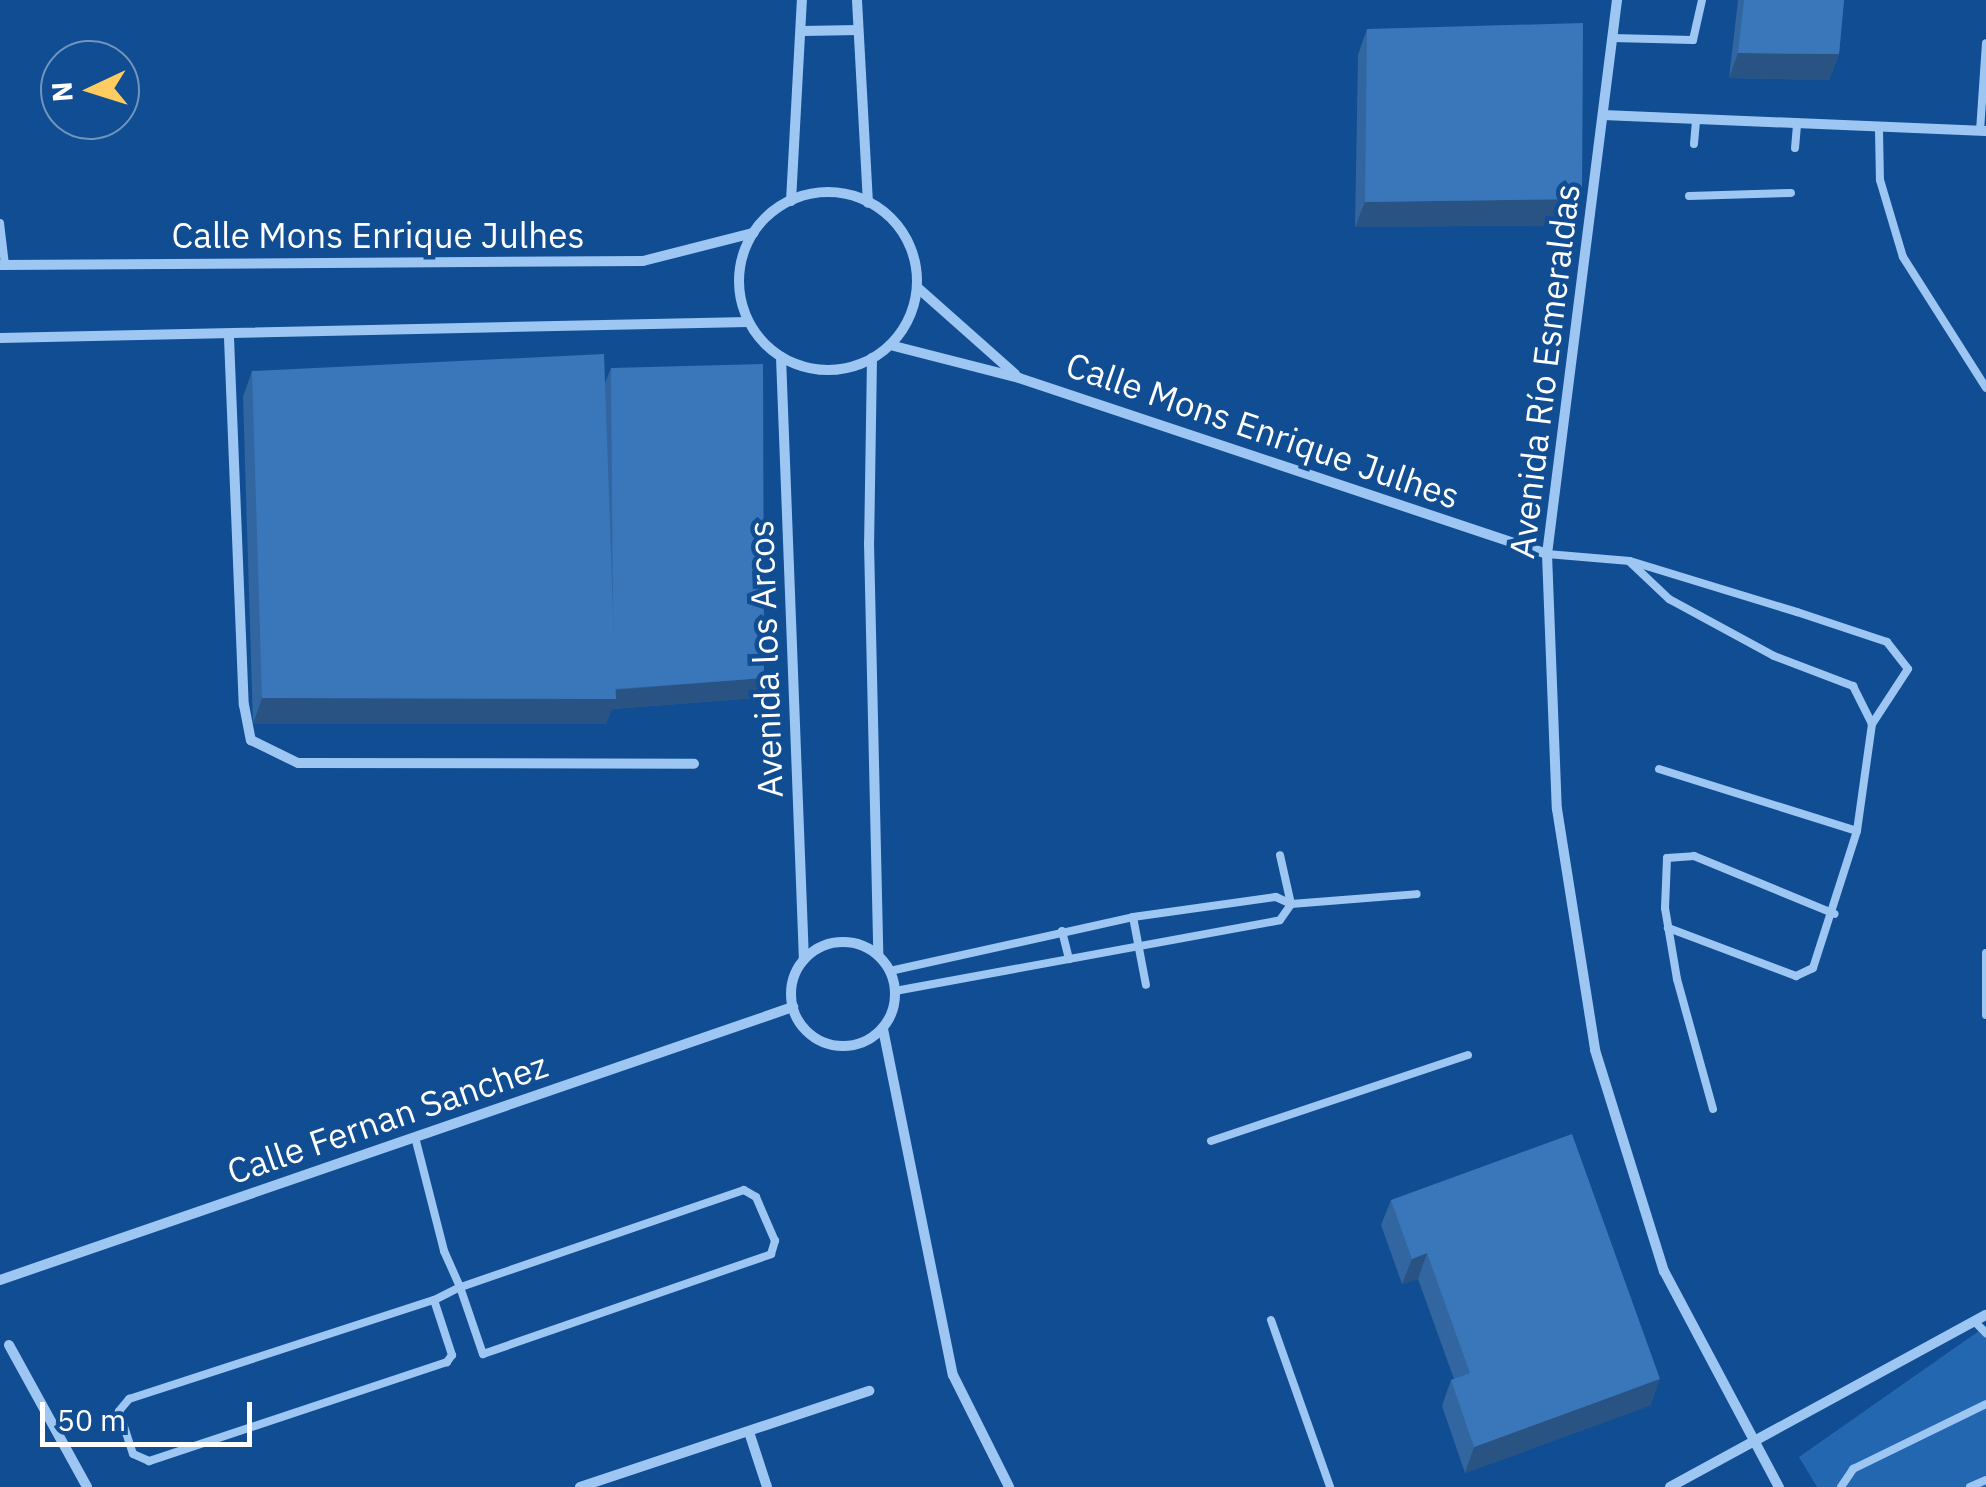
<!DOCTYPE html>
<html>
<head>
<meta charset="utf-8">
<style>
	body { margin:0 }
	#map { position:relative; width:1986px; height:1487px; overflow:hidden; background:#114d92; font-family:"IBM Plex Sans",sans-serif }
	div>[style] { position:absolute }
	.green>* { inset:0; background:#2367b1 }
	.service>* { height:8px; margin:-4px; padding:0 4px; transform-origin:4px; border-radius:4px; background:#9dc6f3 }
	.minor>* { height:10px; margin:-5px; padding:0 5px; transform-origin:5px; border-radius:5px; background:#9dc6f3 }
	.minor>.ring { margin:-5px; padding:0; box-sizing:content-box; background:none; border:10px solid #9dc6f3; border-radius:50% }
	.wall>* { inset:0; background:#3266a0 }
	.shaded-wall>* { inset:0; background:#295382 }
	.building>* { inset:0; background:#3a77ba }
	span { translate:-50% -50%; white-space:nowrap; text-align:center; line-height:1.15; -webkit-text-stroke:9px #114d92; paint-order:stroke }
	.street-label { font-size:35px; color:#fff }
	.north { position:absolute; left:40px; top:40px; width:100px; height:100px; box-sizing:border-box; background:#114d92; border:2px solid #7094be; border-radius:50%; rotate:266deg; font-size:28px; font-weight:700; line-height:40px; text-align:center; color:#fff }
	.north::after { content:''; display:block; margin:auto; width:35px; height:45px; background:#ffcc5f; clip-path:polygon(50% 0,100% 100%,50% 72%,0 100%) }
	.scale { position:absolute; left:40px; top:1402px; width:212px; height:45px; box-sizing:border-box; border:5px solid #fff; border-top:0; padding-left:12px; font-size:30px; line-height:35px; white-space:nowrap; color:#fff; -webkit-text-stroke:8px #114d92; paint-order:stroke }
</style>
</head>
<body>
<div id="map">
	<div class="green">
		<div style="clip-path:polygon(1986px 1326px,1986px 1487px,1817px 1487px,1799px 1457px)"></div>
	</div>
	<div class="service">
		<div style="left:1612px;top:38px;width:81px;rotate:1.4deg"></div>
		<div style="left:1693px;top:40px;width:41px;rotate:-77.3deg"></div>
		<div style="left:1879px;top:130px;width:50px;rotate:88.9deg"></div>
		<div style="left:1880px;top:180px;width:80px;rotate:73.4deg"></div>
		<div style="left:1903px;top:257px;width:155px;rotate:57.6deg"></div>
		<div style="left:1980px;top:131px;width:88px;rotate:-86.1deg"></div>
		<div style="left:1694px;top:144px;width:25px;rotate:-85deg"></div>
		<div style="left:1795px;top:148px;width:24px;rotate:-85deg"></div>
		<div style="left:1689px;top:196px;width:102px;rotate:-1.7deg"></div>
		<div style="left:0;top:223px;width:42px;rotate:83.2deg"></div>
		<div style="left:1547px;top:554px;width:83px;rotate:4.8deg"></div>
		<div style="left:1630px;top:561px;width:175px;rotate:17deg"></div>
		<div style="left:1797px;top:612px;width:95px;rotate:18.4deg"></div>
		<div style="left:1887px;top:642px;width:34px;rotate:52deg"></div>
		<div style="left:1908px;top:669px;width:66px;rotate:123.2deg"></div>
		<div style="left:1872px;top:724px;width:108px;rotate:98deg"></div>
		<div style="left:1857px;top:831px;width:144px;rotate:107.8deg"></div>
		<div style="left:1813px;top:968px;width:19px;rotate:155deg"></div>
		<div style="left:1796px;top:976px;width:137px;rotate:-159.4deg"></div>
		<div style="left:1630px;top:562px;width:54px;rotate:43.5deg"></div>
		<div style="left:1669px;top:599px;width:119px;rotate:28.5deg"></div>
		<div style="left:1774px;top:656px;width:85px;rotate:20.8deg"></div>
		<div style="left:1853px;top:686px;width:42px;rotate:63.4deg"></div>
		<div style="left:1659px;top:769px;width:207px;rotate:17.4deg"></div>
		<div style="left:1133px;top:917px;width:69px;rotate:79.2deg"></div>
		<div style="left:1062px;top:931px;width:29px;rotate:76deg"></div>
		<div style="left:1986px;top:953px;width:62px;rotate:90deg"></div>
		<div style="left:890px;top:971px;width:249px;rotate:-12.5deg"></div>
		<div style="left:1133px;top:917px;width:144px;rotate:-8deg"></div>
		<div style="left:1276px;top:897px;width:17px;rotate:25deg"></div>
		<div style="left:1291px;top:904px;width:126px;rotate:-4.5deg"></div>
		<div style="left:895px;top:991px;width:391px;rotate:-10.4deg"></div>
		<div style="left:1280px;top:920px;width:19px;rotate:-55deg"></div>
		<div style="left:1291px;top:904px;width:50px;rotate:-102.7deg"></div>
		<div style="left:1713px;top:1109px;width:135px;rotate:-105.5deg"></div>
		<div style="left:1677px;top:979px;width:72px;rotate:-99.6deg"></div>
		<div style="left:1665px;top:908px;width:50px;rotate:-87.7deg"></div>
		<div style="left:1667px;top:858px;width:27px;rotate:-4deg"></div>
		<div style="left:1694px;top:856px;width:152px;rotate:22.4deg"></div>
		<div style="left:415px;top:1137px;width:118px;rotate:75.7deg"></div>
		<div style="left:444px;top:1251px;width:39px;rotate:66deg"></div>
		<div style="left:460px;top:1287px;width:71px;rotate:71.1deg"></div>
		<div style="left:483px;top:1354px;width:305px;rotate:-19.1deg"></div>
		<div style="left:771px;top:1254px;width:14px;rotate:-73deg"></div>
		<div style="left:775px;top:1241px;width:48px;rotate:-113.4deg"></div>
		<div style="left:756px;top:1197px;width:14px;rotate:-150deg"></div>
		<div style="left:744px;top:1190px;width:300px;rotate:161.1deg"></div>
		<div style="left:460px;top:1287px;width:29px;rotate:153deg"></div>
		<div style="left:1211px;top:1141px;width:271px;rotate:-18.5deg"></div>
		<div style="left:434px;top:1300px;width:58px;rotate:71.9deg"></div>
		<div style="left:452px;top:1355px;width:9px;rotate:126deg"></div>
		<div style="left:447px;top:1362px;width:314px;rotate:161.6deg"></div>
		<div style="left:149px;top:1461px;width:17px;rotate:-156deg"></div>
		<div style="left:133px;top:1454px;width:45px;rotate:-108deg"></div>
		<div style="left:119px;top:1411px;width:16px;rotate:-50deg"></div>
		<div style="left:129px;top:1399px;width:321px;rotate:-18deg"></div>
		<div style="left:1271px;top:1320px;width:177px;rotate:70.5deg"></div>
		<div style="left:1975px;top:1322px;width:16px;rotate:45deg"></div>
		<div style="left:1841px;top:1487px;width:22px;rotate:-56deg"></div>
		<div style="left:1853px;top:1469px;width:148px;rotate:-26deg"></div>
		<div style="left:1970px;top:1487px;width:17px;rotate:-24deg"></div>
	</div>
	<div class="minor">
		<div style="left:857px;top:0;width:203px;rotate:86.9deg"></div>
		<div style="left:1617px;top:0;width:558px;rotate:97.2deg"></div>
		<div style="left:1547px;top:554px;width:255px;rotate:87.8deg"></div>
		<div style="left:1557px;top:809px;width:244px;rotate:81deg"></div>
		<div style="left:1595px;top:1050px;width:232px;rotate:72.7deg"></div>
		<div style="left:1664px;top:1271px;width:245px;rotate:62deg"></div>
		<div style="left:803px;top:31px;width:55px;rotate:-1deg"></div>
		<div style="left:1603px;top:115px;width:383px;rotate:2.4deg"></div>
		<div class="ring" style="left:739px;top:192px;width:168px;height:168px"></div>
		<div style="left:791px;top:201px;width:201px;rotate:-86.9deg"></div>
		<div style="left:0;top:265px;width:643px;rotate:-0.36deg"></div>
		<div style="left:643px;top:261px;width:114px;rotate:-14.3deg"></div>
		<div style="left:918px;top:288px;width:130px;rotate:41.6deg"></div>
		<div style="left:0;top:338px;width:748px;rotate:-1.23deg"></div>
		<div style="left:229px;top:338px;width:367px;rotate:87.7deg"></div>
		<div style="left:244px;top:705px;width:36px;rotate:79deg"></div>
		<div style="left:251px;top:740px;width:52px;rotate:26.1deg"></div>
		<div style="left:298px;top:763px;width:396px;rotate:0.1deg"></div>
		<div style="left:890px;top:345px;width:133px;rotate:14.3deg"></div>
		<div style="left:1019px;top:378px;width:557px;rotate:18.43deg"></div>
		<div style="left:781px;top:357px;width:603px;rotate:87.82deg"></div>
		<div style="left:872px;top:358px;width:185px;rotate:90.9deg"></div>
		<div style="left:869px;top:543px;width:412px;rotate:88.7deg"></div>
		<div class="ring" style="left:791px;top:942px;width:94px;height:94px"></div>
		<div style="left:883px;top:1029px;width:353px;rotate:78.6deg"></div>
		<div style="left:953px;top:1375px;width:125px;rotate:63.4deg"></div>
		<div style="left:0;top:1280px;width:839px;rotate:-19deg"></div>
		<div style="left:9px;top:1345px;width:162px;rotate:61.2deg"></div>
		<div style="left:749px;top:1432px;width:58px;rotate:71.9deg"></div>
		<div style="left:580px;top:1487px;width:305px;rotate:-18.4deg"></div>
		<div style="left:1670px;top:1487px;width:360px;rotate:-28.6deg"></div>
	</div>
	<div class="wall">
		<div style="clip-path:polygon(1738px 0,1844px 0,1839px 54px,1829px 80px,1729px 78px)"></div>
		<div style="clip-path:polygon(1367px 29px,1582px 199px,1573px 225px,1355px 227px,1358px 55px)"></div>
		<div style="clip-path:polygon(611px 368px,756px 698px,612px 709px,606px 724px,253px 724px,243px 397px,252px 371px,605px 383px)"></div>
		<div style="clip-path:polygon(1391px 1200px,1651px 1405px,1465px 1473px,1442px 1406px,1451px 1380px,1454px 1379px,1418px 1279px,1402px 1284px,1381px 1225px)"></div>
	</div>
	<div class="shaded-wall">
		<div style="clip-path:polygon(1738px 53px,1839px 54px,1829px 80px,1729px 78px)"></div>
		<div style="clip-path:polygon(1582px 199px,1573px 225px,1355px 227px,1365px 202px)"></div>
		<div style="clip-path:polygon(764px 678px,756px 698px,612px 709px,606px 724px,253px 724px,262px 698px,613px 690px)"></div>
		<div style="clip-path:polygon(1427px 1253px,1418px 1279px,1402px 1284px,1412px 1259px)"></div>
		<div style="clip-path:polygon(1660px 1379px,1651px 1405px,1465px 1473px,1474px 1447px)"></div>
	</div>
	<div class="building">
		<div style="clip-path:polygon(1744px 0,1844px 0,1839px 54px,1738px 53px)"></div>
		<div style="clip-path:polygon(1583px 23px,1582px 199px,1365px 202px,1367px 29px)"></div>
		<div style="clip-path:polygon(604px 354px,616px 699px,262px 698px,252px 371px)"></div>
		<div style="clip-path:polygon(763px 364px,764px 678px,615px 689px,613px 607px,611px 368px)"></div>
		<div style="clip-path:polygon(1572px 1134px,1660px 1379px,1474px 1447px,1451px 1380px,1470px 1373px,1427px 1253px,1412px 1259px,1391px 1200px)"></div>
	</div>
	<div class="street-label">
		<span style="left:378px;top:235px">Calle Mons Enrique Julhes</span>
		<span style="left:1544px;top:371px;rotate:-83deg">Avenida Río Esmeraldas</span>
		<span style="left:1263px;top:430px;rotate:19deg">Calle Mons Enrique Julhes</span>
		<span style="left:765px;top:659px;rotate:-92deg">Avenida los Arcos</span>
		<span style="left:387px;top:1118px;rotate:-19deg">Calle Fernan Sanchez</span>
	</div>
	<div class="north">N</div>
	<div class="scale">50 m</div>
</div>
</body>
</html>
